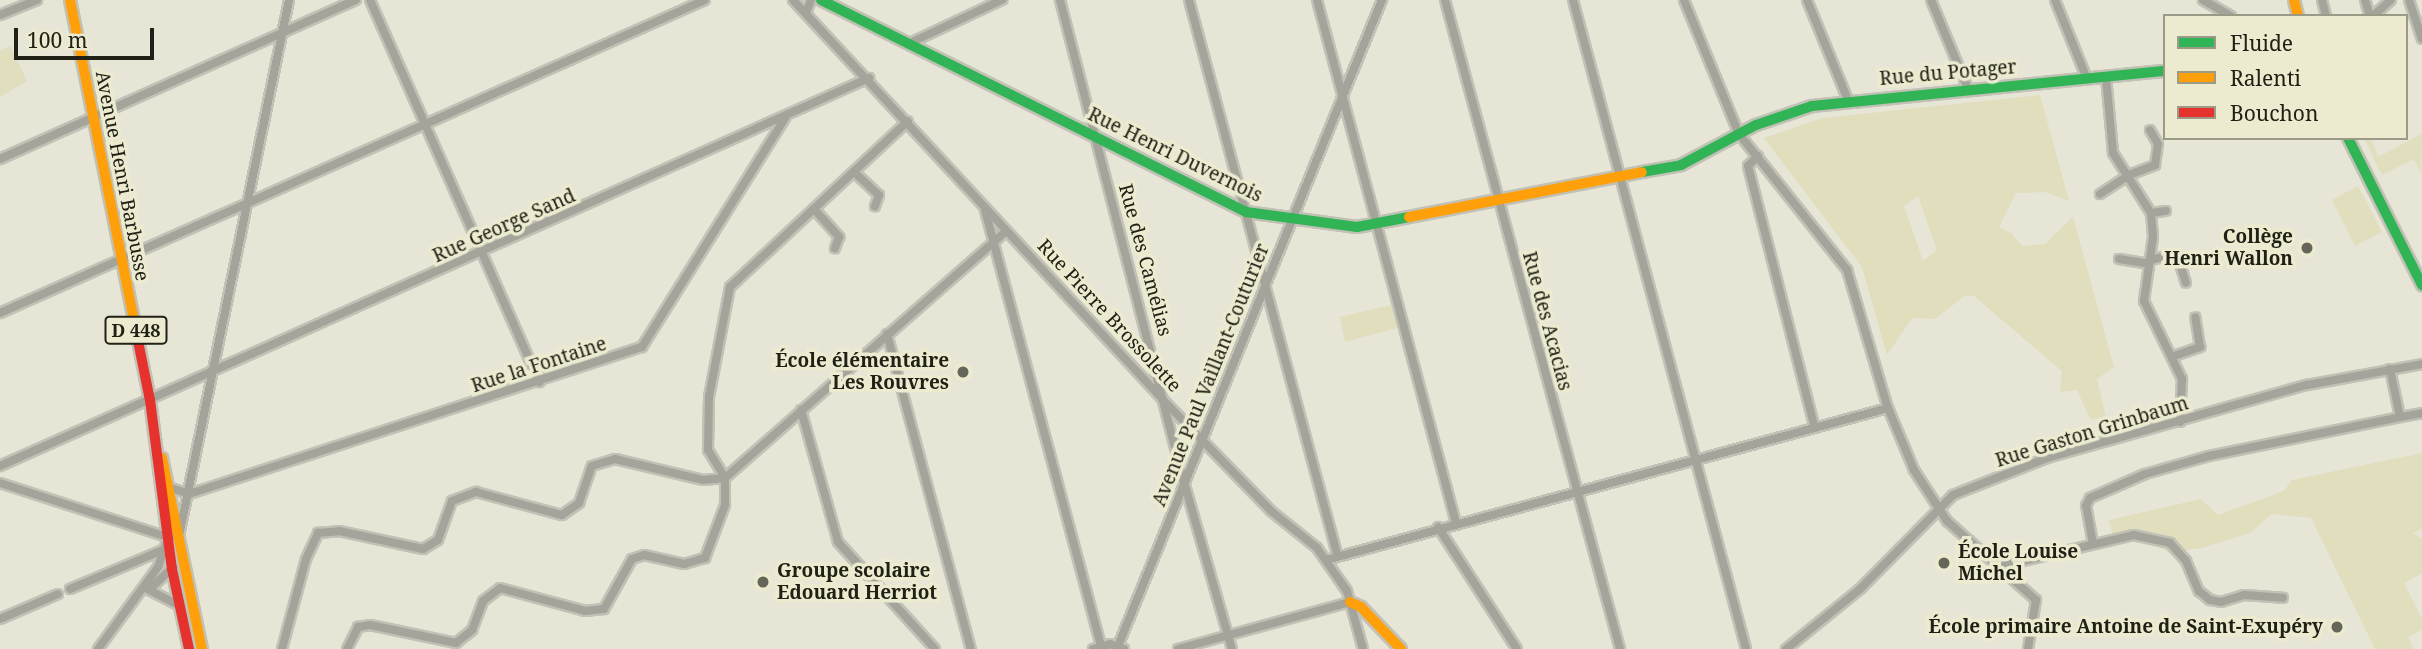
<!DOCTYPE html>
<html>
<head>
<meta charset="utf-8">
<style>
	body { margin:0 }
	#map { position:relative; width:2422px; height:649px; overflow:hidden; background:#e6e5d6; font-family:"Noto Serif",serif }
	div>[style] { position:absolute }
	.green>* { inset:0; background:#e0debd }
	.roads { filter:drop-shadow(2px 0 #c1c1b5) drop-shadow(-2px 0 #c1c1b5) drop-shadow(0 2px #c1c1b5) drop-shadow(0 -2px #c1c1b5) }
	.street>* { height:8px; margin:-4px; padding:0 4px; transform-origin:4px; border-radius:4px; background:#a5a49b }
	.fast>* { height:10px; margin:-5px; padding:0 5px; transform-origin:5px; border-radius:5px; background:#30b455 }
	.slow>* { height:10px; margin:-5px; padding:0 5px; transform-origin:5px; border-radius:5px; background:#ff9f0a }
	.jam>* { height:10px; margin:-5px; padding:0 5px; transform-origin:5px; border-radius:5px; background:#e5322d }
	.dots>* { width:19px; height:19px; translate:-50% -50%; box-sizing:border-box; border:4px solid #ecebd0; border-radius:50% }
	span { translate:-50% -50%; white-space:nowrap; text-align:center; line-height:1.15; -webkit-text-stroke:7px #ecebd0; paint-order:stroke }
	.shield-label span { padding:2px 5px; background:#ecebd0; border:2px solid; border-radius:5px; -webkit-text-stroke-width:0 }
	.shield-label { font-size:18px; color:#202016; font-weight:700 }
	.street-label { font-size:19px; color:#202016 }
	.poi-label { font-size:19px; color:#202016; font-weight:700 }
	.right { translate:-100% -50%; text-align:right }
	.left { translate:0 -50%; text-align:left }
	.legend { position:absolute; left:2163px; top:14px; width:245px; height:126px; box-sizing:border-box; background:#ecebd0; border:2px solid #9a9a86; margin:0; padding:9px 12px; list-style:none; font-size:21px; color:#202016 }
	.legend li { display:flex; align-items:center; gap:14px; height:35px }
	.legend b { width:35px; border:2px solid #9a9a86 }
	.scale { position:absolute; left:14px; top:28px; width:140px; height:32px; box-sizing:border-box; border:4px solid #202016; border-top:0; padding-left:9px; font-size:21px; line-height:24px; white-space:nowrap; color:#202016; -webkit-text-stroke:5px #ecebd0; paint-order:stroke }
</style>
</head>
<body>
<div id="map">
	<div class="green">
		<div style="clip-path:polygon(10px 46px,27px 81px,0 97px,0 51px)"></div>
		<div style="clip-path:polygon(evenodd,2040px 95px,2069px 201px,2045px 192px,2016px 193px,1999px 227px,2012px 234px,2022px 246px,2045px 244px,2073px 217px,2114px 367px,2097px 379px,2106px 418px,2090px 419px,2077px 390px,2060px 392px,2062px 371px,1974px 296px,1966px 295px,1935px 319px,1912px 318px,1887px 355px,1862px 267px,1764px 138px,1823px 118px,2040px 95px,1918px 196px,1937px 250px,1923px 261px,1904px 206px,1918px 196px)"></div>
		<div style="clip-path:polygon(2422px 134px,2421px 173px,2414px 159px,2382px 175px,2364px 138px,2371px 138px,2378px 157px)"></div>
		<div style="clip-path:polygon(2358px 186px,2382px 232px,2355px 246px,2332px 200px)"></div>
		<div style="clip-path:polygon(1391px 305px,1397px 328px,1345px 342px,1340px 317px)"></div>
		<div style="clip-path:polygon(2422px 453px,2422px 529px,2413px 533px,2422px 539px,2422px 573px,2404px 583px,2422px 619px,2422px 630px,2408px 637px,2414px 649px,2375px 649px,2311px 518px,2272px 514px,2250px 533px,2202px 548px,2169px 552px,2145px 542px,2114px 542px,2109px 520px,2201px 499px,2218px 515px,2284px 491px,2292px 480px)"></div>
	</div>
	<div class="roads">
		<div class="street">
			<div style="left:370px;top:0;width:418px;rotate:66.1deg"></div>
			<div style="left:793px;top:0;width:551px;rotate:47.21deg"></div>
			<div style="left:1167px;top:404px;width:149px;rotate:45.8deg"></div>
			<div style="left:1271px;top:511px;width:59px;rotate:38.8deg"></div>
			<div style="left:1317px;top:548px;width:52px;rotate:55.1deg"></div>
			<div style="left:1347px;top:591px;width:60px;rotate:74.6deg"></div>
			<div style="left:1060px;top:0;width:498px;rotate:75.6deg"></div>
			<div style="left:1184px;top:482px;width:174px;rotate:74deg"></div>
			<div style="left:1189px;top:0;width:573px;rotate:75.04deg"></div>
			<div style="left:1317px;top:0;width:541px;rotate:75.12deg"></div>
			<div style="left:1445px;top:0;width:672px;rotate:74.91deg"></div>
			<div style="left:1573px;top:0;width:672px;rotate:75.07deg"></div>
			<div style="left:1684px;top:0;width:145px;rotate:67.7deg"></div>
			<div style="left:1739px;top:134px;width:174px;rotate:51.5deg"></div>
			<div style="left:1847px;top:270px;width:144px;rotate:73.5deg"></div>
			<div style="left:1888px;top:408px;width:67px;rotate:67.2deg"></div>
			<div style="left:1914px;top:470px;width:61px;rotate:57.1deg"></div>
			<div style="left:1947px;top:521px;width:119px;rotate:41.6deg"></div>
			<div style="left:2036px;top:600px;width:50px;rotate:99.3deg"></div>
			<div style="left:1807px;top:0;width:108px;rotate:67.7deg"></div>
			<div style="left:1931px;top:0;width:96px;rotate:67.4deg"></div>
			<div style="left:2055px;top:0;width:85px;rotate:67.9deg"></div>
			<div style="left:2203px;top:0;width:32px;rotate:30deg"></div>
			<div style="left:2322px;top:0;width:16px;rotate:76deg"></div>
			<div style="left:2365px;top:0;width:17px;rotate:73deg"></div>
			<div style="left:2409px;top:0;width:41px;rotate:71.6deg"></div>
			<div style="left:806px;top:13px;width:14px;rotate:-69deg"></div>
			<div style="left:0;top:15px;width:40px;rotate:-22deg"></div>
			<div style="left:2373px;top:16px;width:24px;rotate:-42deg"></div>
			<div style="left:910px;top:43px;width:102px;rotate:-25.1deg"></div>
			<div style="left:2106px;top:77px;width:76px;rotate:84.7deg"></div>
			<div style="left:2113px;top:153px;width:71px;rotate:57.7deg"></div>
			<div style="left:2151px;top:213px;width:24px;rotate:85deg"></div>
			<div style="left:2153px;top:237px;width:65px;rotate:98deg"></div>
			<div style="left:2144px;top:301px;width:87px;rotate:64deg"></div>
			<div style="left:2182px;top:379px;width:43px;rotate:92.7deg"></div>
			<div style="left:1758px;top:156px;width:14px;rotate:135deg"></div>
			<div style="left:1748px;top:166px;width:270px;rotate:75.7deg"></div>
			<div style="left:0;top:159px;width:390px;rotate:-24.1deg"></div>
			<div style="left:854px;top:172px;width:34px;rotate:43deg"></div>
			<div style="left:879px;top:195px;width:12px;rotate:110deg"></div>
			<div style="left:2100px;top:194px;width:35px;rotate:-33deg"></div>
			<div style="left:2129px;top:175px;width:28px;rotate:-21deg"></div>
			<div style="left:2155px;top:165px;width:21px;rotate:-82deg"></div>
			<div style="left:2158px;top:144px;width:16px;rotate:-120deg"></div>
			<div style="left:814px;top:209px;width:38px;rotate:48deg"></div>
			<div style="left:839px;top:237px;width:12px;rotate:110deg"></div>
			<div style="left:985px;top:210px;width:450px;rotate:75.1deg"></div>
			<div style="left:2151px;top:213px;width:15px;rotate:-8deg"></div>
			<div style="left:2119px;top:259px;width:30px;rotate:9deg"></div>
			<div style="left:2150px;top:260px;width:28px;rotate:-13deg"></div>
			<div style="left:2177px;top:254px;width:30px;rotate:73deg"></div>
			<div style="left:0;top:313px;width:771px;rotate:-23.94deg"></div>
			<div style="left:887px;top:334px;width:326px;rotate:75.1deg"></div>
			<div style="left:2174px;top:356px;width:28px;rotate:-19deg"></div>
			<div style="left:2200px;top:347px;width:30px;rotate:-99deg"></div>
			<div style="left:801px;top:410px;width:137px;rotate:74.3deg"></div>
			<div style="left:838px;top:542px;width:144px;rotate:47.8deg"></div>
			<div style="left:2400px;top:417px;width:22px;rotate:-10deg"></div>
			<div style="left:0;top:466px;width:952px;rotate:-24.06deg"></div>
			<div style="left:725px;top:478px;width:33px;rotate:-121deg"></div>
			<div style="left:708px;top:450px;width:53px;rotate:-88.9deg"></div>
			<div style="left:709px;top:397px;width:112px;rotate:-79.2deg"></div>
			<div style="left:730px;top:287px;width:243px;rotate:-43deg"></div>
			<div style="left:725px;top:478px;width:374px;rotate:-41.3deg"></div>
			<div style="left:0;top:483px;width:179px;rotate:17.9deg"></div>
			<div style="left:171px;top:488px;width:19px;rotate:18deg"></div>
			<div style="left:189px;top:494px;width:476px;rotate:-18deg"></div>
			<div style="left:642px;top:347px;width:270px;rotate:-58deg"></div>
			<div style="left:1438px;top:527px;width:145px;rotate:57.1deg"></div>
			<div style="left:180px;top:531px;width:542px;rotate:-78.4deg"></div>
			<div style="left:2093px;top:544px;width:39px;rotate:-100deg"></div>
			<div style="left:2086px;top:506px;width:9px;rotate:-63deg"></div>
			<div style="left:2090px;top:498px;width:60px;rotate:-23.6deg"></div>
			<div style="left:2145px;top:474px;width:66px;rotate:-15.7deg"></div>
			<div style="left:2209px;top:456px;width:195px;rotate:-11.5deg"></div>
			<div style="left:2400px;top:417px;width:49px;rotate:-101.8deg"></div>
			<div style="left:1326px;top:560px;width:582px;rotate:-15.13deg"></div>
			<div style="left:1997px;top:567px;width:140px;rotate:-13.2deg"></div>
			<div style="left:2133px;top:535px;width:38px;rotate:12deg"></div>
			<div style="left:2170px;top:543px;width:24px;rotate:48deg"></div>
			<div style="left:2186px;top:561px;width:33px;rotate:67deg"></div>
			<div style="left:2199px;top:591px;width:14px;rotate:39deg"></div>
			<div style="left:2210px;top:600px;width:11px;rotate:10deg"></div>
			<div style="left:2221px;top:602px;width:24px;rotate:-17deg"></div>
			<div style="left:2244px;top:595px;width:39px;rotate:4deg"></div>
			<div style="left:70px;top:589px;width:103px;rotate:-22.8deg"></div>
			<div style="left:147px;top:589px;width:36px;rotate:27deg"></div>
			<div style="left:150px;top:589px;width:32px;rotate:-44deg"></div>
			<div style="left:0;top:619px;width:63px;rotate:-23.3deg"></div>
			<div style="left:1118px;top:646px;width:698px;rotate:-67.77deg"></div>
			<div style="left:98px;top:649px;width:102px;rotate:-53.8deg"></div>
			<div style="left:158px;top:567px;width:24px;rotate:-71deg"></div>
			<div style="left:282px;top:649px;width:93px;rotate:-75.1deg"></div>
			<div style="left:306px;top:559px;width:29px;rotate:-65deg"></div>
			<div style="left:318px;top:533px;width:21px;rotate:-5deg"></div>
			<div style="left:339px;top:531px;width:86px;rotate:12.1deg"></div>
			<div style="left:423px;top:549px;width:17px;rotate:-31deg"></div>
			<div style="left:438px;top:540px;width:41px;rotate:-70.3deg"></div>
			<div style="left:452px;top:501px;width:26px;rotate:-21deg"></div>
			<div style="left:476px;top:492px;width:89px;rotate:15deg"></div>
			<div style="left:562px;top:515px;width:21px;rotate:-35deg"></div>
			<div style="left:579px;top:503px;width:39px;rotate:-71deg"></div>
			<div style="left:592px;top:466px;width:24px;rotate:-17deg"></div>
			<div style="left:615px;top:459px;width:90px;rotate:13.4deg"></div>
			<div style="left:703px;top:480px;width:22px;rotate:-5deg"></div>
			<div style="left:347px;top:649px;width:25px;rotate:-63deg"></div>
			<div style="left:358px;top:627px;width:12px;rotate:-9deg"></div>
			<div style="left:370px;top:625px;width:88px;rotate:11.8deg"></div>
			<div style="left:456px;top:643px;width:21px;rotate:-39deg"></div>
			<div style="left:472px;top:630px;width:31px;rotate:-69deg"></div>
			<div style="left:483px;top:601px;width:21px;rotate:-37deg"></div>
			<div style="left:500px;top:588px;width:88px;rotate:15.1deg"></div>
			<div style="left:585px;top:611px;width:19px;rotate:-6deg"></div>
			<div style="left:604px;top:609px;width:57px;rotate:-60.8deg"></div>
			<div style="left:632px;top:559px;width:13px;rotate:-18deg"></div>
			<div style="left:644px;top:555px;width:41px;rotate:12.7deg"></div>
			<div style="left:684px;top:564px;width:22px;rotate:-16deg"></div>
			<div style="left:705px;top:558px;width:57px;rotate:-69.3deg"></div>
			<div style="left:725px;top:505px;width:27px;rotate:-90deg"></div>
			<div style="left:1093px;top:649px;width:18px;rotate:-16deg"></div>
			<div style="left:1110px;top:644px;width:15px;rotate:20deg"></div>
			<div style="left:1178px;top:649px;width:178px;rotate:-15.3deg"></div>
			<div style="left:1786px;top:649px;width:95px;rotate:-39deg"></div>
			<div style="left:1860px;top:589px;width:132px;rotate:-45.3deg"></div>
			<div style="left:1953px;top:495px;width:104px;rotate:-21.4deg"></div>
			<div style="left:2050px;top:457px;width:267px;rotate:-15.7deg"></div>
			<div style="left:2307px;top:385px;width:117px;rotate:-10.3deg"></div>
		</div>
		<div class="fast">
			<div style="left:821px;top:0;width:475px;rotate:26.5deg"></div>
			<div style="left:1246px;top:212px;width:112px;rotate:7.7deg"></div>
			<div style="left:1357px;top:227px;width:53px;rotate:-10.9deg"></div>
			<div style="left:2348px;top:138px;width:165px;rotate:63.3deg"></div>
			<div style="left:1642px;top:172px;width:40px;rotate:-10deg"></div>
			<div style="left:1681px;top:165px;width:85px;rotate:-28.1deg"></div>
			<div style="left:1756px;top:125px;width:59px;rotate:-18.7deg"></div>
			<div style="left:1812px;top:106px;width:355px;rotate:-5.7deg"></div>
		</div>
		<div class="slow">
			<div style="left:70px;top:0;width:327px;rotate:78.7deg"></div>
			<div style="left:2294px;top:0;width:16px;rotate:76deg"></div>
			<div style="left:1409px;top:217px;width:237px;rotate:-10.9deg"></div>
			<div style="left:162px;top:458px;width:195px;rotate:78.2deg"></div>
			<div style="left:1350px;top:602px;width:12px;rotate:24deg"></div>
			<div style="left:1361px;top:607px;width:58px;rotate:46.4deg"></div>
		</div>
		<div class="jam">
			<div style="left:134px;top:321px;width:81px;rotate:78.6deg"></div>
			<div style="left:150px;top:400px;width:170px;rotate:82.6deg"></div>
			<div style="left:172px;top:569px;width:82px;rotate:78deg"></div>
		</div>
	</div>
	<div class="dots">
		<div style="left:2307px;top:248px;background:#656559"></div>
		<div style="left:963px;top:372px;background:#656559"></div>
		<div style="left:1944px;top:563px;background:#656559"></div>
		<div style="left:763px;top:582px;background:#656559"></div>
		<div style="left:2337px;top:627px;background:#656559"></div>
	</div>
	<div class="shield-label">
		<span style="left:136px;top:330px">D 448</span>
	</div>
	<div class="street-label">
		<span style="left:1948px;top:73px;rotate:-5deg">Rue du Potager</span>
		<span style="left:1175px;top:155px;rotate:26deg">Rue Henri Duvernois</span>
		<span style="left:122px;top:176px;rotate:79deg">Avenue Henri Barbusse</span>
		<span style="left:504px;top:226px;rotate:-24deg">Rue George Sand</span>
		<span style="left:1145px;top:260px;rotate:75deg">Rue des Camélias</span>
		<span style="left:1109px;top:316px;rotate:47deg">Rue Pierre Brossolette</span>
		<span style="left:1547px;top:321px;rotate:75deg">Rue des Acacias</span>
		<span style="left:539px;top:365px;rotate:-18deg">Rue la Fontaine</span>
		<span style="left:1211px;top:375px;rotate:-68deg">Avenue Paul Vaillant-Couturier</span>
		<span style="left:2092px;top:432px;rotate:-17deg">Rue Gaston Grinbaum</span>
	</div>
	<div class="poi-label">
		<span class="right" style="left:2293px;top:248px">Collège<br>Henri Wallon</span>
		<span class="right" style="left:949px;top:372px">École élémentaire<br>Les Rouvres</span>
		<span class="left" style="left:1958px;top:563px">École Louise<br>Michel</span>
		<span class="left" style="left:777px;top:582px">Groupe scolaire<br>Edouard Herriot</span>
		<span class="right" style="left:2323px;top:627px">École primaire Antoine de Saint-Exupéry</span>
	</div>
	<ul class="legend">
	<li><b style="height:9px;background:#30b455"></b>Fluide</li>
	<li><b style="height:9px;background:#ff9f0a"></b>Ralenti</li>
	<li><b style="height:9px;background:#e5322d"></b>Bouchon</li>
	</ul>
	<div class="scale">100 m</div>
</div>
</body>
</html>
